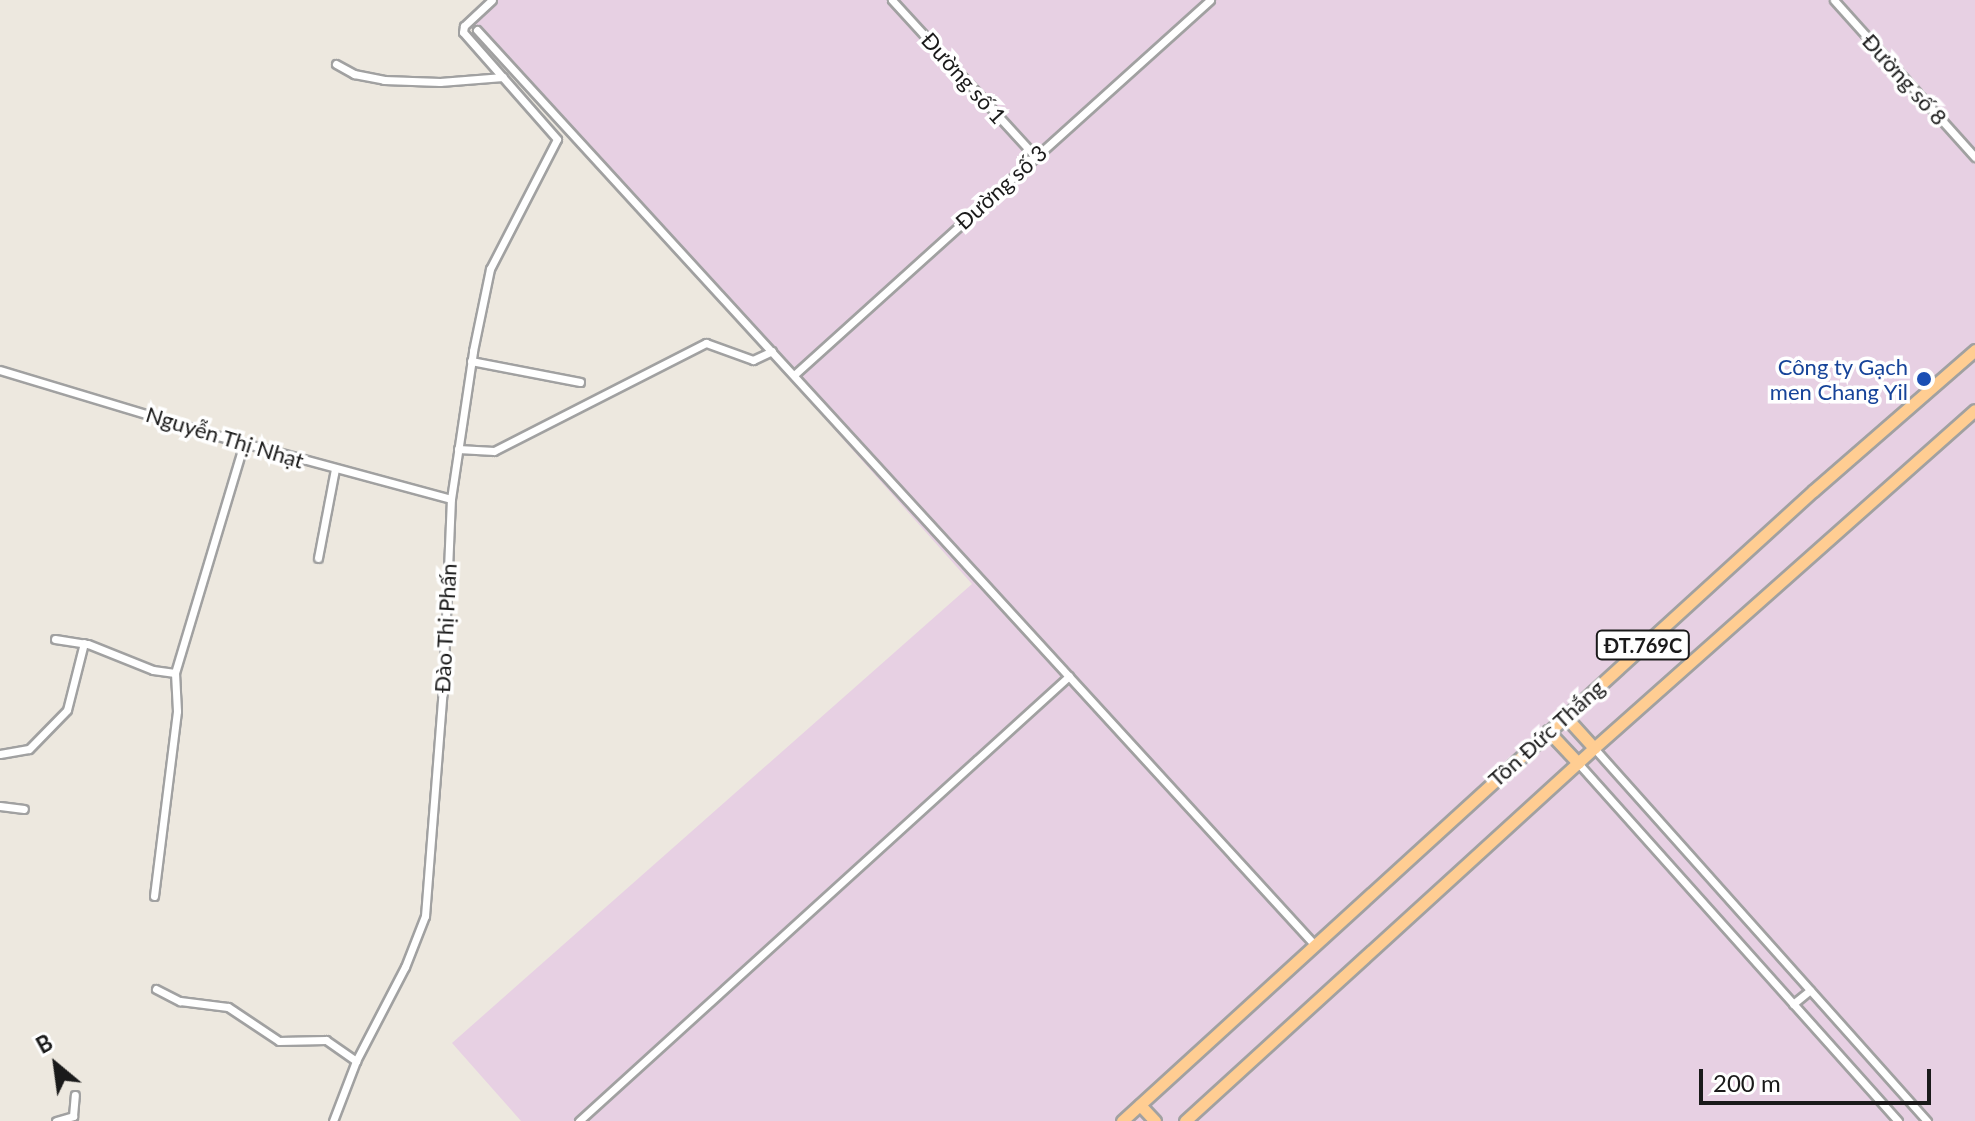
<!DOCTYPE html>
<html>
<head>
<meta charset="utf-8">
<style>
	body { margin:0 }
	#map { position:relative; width:1975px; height:1121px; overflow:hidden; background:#ede8df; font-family:Lato,sans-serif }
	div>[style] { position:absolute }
	.industrial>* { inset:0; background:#e7d0e3 }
	.roads { filter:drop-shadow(2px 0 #a1a1a1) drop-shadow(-2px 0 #a1a1a1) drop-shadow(0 2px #a1a1a1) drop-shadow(0 -2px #a1a1a1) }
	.minor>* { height:7px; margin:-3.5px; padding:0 3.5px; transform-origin:3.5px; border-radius:3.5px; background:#fff }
	.primary>* { height:11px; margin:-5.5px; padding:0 5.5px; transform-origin:5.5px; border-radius:5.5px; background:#ffcd92 }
	.dots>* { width:22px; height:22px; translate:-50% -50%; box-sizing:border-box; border:4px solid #fff; border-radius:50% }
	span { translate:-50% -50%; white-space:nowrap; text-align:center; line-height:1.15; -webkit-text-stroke:7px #fff; paint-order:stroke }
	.shield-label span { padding:2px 6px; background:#fff; border:2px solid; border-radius:6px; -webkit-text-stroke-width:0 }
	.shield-label { font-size:20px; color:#1a1a1a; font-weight:700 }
	.street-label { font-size:22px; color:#1a1a1a }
	.transit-label { font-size:22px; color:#164399 }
	.right { translate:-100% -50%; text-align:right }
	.north { position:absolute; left:16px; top:1025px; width:80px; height:80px; -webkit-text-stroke:6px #fff; paint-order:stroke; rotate:331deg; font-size:22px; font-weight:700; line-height:32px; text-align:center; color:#1a1a1a }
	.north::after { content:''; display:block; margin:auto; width:28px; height:36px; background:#1a1a1a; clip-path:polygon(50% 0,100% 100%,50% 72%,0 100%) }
	.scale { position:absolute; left:1699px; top:1069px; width:232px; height:36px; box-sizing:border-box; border:4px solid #1a1a1a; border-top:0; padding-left:10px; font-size:24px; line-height:28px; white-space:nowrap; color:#1a1a1a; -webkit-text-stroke:6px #fff; paint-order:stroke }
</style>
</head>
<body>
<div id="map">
	<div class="industrial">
		<div style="clip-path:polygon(485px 0,1975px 0,1975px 1121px,521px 1121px,452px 1043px,972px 584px,467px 17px)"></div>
	</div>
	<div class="roads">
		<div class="minor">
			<div style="left:892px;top:0;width:212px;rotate:47.5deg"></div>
			<div style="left:1834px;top:0;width:211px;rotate:48.1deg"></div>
			<div style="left:477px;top:30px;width:1239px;rotate:47.52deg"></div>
			<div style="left:336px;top:64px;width:21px;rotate:29deg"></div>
			<div style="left:354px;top:74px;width:31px;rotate:11deg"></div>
			<div style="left:384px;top:80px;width:56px;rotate:2deg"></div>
			<div style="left:440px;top:82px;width:63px;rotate:-4.5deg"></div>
			<div style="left:471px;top:361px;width:111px;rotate:10.9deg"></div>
			<div style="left:0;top:370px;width:228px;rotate:16.8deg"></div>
			<div style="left:218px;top:436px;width:241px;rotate:15.1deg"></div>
			<div style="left:794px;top:375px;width:560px;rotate:-42.03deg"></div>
			<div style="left:458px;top:449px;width:36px;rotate:3deg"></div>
			<div style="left:494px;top:451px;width:238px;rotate:-27deg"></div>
			<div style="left:706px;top:343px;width:50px;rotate:19.9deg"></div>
			<div style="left:753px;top:360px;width:21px;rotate:-25deg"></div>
			<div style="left:318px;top:558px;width:91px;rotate:-79.2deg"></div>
			<div style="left:55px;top:639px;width:33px;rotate:9deg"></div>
			<div style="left:88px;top:644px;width:70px;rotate:21.8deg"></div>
			<div style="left:153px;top:670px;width:22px;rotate:8deg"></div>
			<div style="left:1594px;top:748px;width:500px;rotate:48.24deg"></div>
			<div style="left:0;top:754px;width:29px;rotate:-10deg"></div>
			<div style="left:29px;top:749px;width:54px;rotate:-45.7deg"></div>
			<div style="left:67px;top:710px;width:69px;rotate:-75.8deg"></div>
			<div style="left:1578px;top:763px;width:480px;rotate:48.2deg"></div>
			<div style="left:0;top:806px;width:24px;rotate:7deg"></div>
			<div style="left:154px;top:896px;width:186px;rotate:-82.9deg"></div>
			<div style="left:177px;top:711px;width:38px;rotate:-93deg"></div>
			<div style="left:175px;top:673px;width:240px;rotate:-73.3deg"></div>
			<div style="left:156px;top:989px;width:27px;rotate:27deg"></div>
			<div style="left:180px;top:1001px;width:48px;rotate:7.1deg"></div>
			<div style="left:228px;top:1007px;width:61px;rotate:33.7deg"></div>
			<div style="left:279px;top:1041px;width:47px;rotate:-1.2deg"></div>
			<div style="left:326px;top:1040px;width:37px;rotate:35deg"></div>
			<div style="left:1793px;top:1004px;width:22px;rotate:-39deg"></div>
			<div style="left:56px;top:1121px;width:18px;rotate:-16deg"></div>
			<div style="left:73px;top:1116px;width:21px;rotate:-85deg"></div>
			<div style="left:333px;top:1121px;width:64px;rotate:-69deg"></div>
			<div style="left:356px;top:1061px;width:106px;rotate:-62.5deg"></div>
			<div style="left:405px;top:967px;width:55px;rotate:-68.6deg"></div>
			<div style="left:425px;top:916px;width:228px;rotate:-85.5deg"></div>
			<div style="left:443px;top:689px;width:190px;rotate:-87.6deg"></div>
			<div style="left:451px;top:499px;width:150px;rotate:-81.5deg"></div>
			<div style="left:473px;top:351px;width:84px;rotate:-78.3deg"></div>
			<div style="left:490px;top:269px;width:146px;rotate:-62.7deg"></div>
			<div style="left:557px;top:139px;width:142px;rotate:-131.3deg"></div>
			<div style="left:463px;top:32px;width:6px;rotate:-81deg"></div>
			<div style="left:464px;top:26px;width:38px;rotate:-43deg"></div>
			<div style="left:579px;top:1121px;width:662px;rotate:-42.24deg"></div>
		</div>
		<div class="primary">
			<div style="left:1565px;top:716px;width:43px;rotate:47.8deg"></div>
			<div style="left:1548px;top:731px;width:44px;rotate:46.8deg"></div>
			<div style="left:1140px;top:1105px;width:22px;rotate:47deg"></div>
			<div style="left:1122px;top:1121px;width:935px;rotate:-42.36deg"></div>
			<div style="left:1813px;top:491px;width:215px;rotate:-41deg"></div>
			<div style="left:1185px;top:1121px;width:554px;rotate:-42.36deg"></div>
			<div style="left:1594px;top:748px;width:509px;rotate:-41.58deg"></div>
		</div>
	</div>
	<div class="dots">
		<div style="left:1924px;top:379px;background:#1a4fb4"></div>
	</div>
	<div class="shield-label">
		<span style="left:1643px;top:645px">ĐT.769C</span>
	</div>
	<div class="street-label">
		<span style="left:964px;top:78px;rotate:48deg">Đường số 1</span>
		<span style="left:1905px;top:79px;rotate:48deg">Đường số 8</span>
		<span style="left:1001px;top:187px;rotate:-42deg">Đường số 3</span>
		<span style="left:225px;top:437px;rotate:17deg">Nguyễn Thị Nhạt</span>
		<span style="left:445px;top:628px;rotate:-87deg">Đào Thị Phấn</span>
		<span style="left:1546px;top:733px;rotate:-42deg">Tôn Đức Thắng</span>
	</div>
	<div class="transit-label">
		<span class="right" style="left:1908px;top:379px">Công ty Gạch<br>men Chang Yil</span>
	</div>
	<div class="north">B</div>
	<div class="scale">200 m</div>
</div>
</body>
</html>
